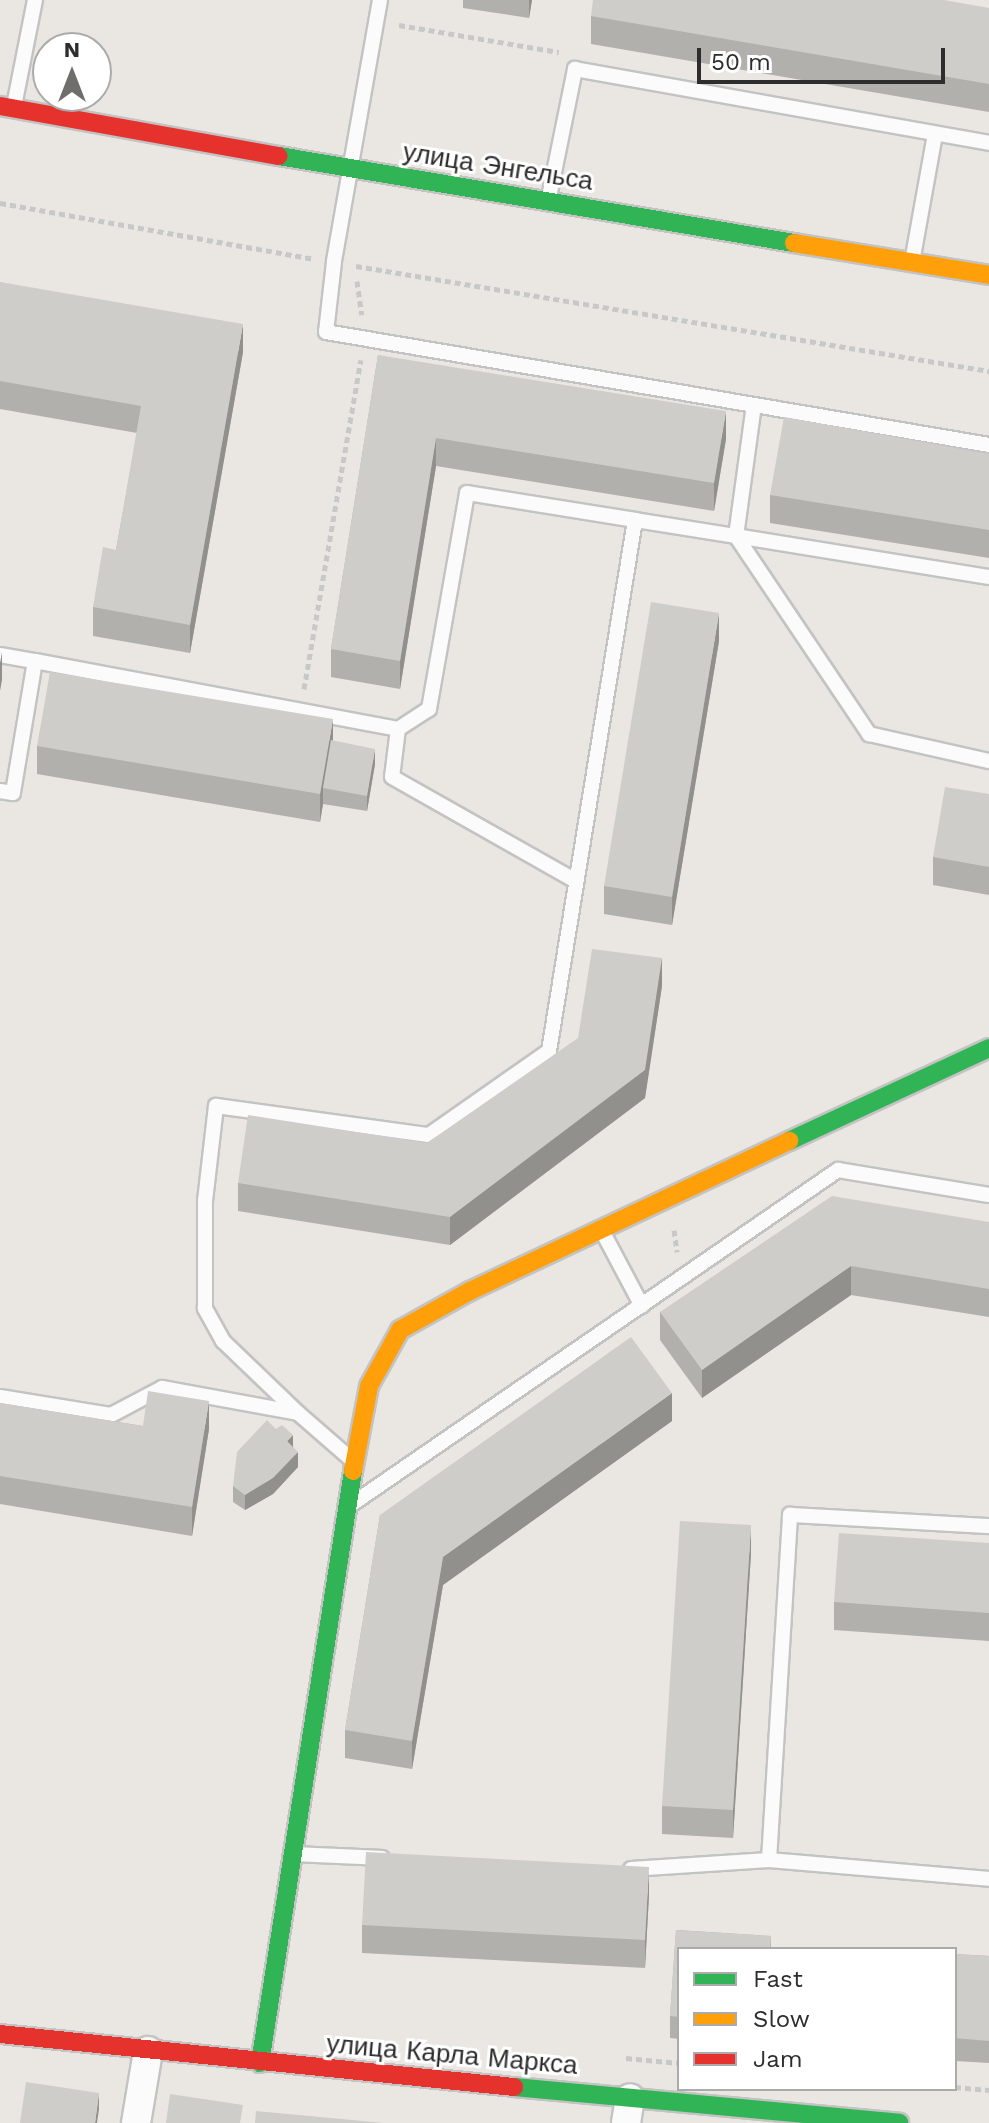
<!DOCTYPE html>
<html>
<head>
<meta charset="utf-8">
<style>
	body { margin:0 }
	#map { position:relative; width:989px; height:2123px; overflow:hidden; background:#eae7e2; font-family:"Work Sans",sans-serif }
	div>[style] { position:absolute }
	.path>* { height:5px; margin-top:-2.5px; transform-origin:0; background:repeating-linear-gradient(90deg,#c8c8c8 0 6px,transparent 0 10px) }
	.roads { filter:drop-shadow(2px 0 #c4c3c3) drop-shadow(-2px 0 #c4c3c3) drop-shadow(0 2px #c4c3c3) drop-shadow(0 -2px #c4c3c3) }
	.lane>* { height:14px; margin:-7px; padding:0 7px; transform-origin:7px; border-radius:7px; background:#fcfbfb }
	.street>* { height:28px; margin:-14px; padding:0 14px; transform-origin:14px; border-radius:14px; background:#fcfbfb }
	.fast>* { height:18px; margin:-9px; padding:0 9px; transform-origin:9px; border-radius:9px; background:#30b455 }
	.slow>* { height:18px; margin:-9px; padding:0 9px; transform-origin:9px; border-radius:9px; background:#ff9f0a }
	.jam>* { height:18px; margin:-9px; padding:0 9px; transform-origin:9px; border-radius:9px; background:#e5322d }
	.wall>* { inset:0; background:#b2b0ad }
	.shaded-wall>* { inset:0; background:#91908d }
	.building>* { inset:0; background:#cfcdc9 }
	span { translate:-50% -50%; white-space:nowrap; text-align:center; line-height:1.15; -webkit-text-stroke:6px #fff; paint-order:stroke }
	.street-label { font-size:26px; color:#2d2d2d }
	.legend { position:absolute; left:677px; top:1947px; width:280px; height:144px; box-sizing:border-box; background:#fff; border:2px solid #ababab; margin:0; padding:10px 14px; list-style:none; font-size:24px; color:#2d2d2d }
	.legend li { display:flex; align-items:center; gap:16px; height:40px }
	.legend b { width:40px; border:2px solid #ababab }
	.north { position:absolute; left:32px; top:32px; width:80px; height:80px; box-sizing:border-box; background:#fff; border:2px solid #ababab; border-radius:50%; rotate:0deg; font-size:22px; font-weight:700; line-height:32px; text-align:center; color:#2d2d2d }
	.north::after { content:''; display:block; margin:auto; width:28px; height:36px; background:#6f6e6c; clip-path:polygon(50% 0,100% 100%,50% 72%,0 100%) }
	.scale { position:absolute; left:697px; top:48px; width:248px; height:36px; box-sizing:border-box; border:4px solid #2d2d2d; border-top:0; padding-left:10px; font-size:24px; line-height:28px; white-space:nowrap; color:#2d2d2d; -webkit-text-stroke:6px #fff; paint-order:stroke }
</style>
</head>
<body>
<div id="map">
	<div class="path">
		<div style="left:399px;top:25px;width:162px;rotate:9.6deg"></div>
		<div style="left:0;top:203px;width:319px;rotate:10.1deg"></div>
		<div style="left:356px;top:266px;width:642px;rotate:9.42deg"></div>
		<div style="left:357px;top:281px;width:34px;rotate:82deg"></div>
		<div style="left:304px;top:689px;width:334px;rotate:-80.2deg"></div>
		<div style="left:674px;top:1230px;width:22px;rotate:82deg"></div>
		<div style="left:626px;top:2058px;width:53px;rotate:5.4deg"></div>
		<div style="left:955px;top:2087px;width:34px;rotate:5deg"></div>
	</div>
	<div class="roads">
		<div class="lane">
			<div style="left:380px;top:0;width:266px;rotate:100deg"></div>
			<div style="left:334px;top:262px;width:70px;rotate:96.5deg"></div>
			<div style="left:326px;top:332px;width:673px;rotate:9.67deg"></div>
			<div style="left:14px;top:106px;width:108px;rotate:-78.8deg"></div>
			<div style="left:548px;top:202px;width:136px;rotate:-78.5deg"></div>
			<div style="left:575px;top:69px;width:421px;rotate:10.1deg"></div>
			<div style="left:912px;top:262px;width:130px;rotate:-79.8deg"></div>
			<div style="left:736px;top:536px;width:239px;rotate:56.1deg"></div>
			<div style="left:869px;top:734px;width:123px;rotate:12.7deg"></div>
			<div style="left:736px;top:536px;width:256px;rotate:9.2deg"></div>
			<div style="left:0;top:655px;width:36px;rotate:10deg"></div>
			<div style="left:35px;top:661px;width:134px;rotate:99.5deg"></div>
			<div style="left:13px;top:793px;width:13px;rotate:-171deg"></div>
			<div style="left:35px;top:661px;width:369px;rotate:10.6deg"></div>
			<div style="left:398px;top:729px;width:37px;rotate:-33deg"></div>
			<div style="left:429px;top:709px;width:219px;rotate:-80deg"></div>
			<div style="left:467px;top:493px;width:170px;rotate:9.1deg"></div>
			<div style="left:398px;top:729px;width:48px;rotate:97.1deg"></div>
			<div style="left:392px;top:777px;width:211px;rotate:29.5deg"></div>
			<div style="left:601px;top:1229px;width:87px;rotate:62deg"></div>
			<div style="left:0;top:1397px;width:112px;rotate:9.2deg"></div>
			<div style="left:111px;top:1415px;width:58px;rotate:-27.9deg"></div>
			<div style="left:162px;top:1388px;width:138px;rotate:10.4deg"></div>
			<div style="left:298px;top:1413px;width:70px;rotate:41deg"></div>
			<div style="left:298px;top:1413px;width:104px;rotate:-136.2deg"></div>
			<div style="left:223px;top:1341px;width:38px;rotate:-119deg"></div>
			<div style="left:205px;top:1308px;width:107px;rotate:-90deg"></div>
			<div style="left:205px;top:1201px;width:96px;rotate:-83.4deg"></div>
			<div style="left:216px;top:1106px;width:215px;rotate:7.8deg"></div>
			<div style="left:429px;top:1135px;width:146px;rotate:-35deg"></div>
			<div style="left:549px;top:1051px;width:538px;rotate:-80.8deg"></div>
			<div style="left:635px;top:520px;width:102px;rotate:9deg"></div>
			<div style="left:736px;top:536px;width:132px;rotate:-82.2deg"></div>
			<div style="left:352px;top:1504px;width:590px;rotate:-34.5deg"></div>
			<div style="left:838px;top:1170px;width:153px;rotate:9.4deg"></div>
			<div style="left:295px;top:1854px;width:87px;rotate:2.6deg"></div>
			<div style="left:769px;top:1860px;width:221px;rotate:4.9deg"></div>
			<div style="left:631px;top:1869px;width:138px;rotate:-3.7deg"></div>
			<div style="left:769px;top:1860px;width:346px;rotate:-86.5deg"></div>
			<div style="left:790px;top:1515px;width:199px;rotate:3.2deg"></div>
		</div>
		<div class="street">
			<div style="left:136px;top:2123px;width:73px;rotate:-80.5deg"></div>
			<div style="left:626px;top:2123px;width:25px;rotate:-81deg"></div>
		</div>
		<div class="fast">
			<div style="left:279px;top:156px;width:522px;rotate:9.59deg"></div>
			<div style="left:789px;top:1141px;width:221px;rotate:-24.9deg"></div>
			<div style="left:260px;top:2063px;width:599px;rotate:-81.07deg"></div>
			<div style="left:514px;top:2087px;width:387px;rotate:5.3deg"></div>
		</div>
		<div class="slow">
			<div style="left:794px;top:243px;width:198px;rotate:9.3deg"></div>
			<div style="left:353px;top:1471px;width:86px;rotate:-79.3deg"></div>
			<div style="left:369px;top:1386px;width:64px;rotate:-61deg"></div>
			<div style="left:400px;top:1330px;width:80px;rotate:-29.1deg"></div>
			<div style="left:470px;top:1291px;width:353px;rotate:-25.2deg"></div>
		</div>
		<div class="jam">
			<div style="left:0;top:106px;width:283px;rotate:10.2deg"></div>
			<div style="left:0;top:2034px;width:517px;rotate:5.89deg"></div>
		</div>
	</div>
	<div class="wall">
		<div style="clip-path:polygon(463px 0,532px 0,529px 18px,463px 8px)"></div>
		<div style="clip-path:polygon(989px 8px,989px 112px,591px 44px,591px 16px)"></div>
		<div style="clip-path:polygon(0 282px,243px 352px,190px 653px,93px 636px,93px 607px,116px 550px,137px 433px,0 409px)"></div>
		<div style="clip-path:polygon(378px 355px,726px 439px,714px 511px,436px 466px,400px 689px,331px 677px,331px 649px)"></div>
		<div style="clip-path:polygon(989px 454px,989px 558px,770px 523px,770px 495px)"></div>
		<div style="clip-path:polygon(719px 641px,672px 925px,604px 914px,604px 886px)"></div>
		<div style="clip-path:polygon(333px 741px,375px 764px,367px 811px,323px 804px,320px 822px,37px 774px,37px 746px)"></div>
		<div style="clip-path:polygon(989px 794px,989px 895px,933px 885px,933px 857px)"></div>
		<div style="clip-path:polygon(662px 986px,645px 1098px,450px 1245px,238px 1211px,238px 1183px,427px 1143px)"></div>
		<div style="clip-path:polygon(989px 1222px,989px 1317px,851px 1295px,702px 1398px,660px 1340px,660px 1312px)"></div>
		<div style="clip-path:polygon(0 1403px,143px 1426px,209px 1429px,192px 1536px,0 1504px)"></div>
		<div style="clip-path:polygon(672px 1421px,443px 1585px,412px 1769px,345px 1758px,345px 1730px,380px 1515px)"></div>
		<div style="clip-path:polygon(293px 1447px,298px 1467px,273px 1494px,245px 1510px,233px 1502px,233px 1486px)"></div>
		<div style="clip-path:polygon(989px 1543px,989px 1641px,834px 1630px,834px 1602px)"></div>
		<div style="clip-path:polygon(751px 1553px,733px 1838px,662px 1834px,662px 1806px)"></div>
		<div style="clip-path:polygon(649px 1895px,645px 1968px,362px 1953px,362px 1925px)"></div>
		<div style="clip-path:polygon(676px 1930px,771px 1936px,771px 1949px,679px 1949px,679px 2039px,670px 2038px,670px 2016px)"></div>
		<div style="clip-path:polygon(955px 1954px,989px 1956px,989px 2063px,955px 2061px)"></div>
	</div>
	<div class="shaded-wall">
		<div style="clip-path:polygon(529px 0,532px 0,529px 18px)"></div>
		<div style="clip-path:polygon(243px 324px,243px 352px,190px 653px,190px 625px)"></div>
		<div style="clip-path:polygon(726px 411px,726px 439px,714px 511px,714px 483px)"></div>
		<div style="clip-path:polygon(436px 438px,436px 466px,400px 689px,400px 661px)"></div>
		<div style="clip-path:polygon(719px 613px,719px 641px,672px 925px,672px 897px)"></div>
		<div style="clip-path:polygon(2px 652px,2px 680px,0 691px,0 663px)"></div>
		<div style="clip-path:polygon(333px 719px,333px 747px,323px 788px,323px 804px,320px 822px,320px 794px)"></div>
		<div style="clip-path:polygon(375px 749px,375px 764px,367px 811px,367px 796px)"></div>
		<div style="clip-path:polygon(662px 958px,662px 986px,645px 1098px,450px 1245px,450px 1217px)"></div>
		<div style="clip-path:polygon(851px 1266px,851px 1295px,702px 1398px,702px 1370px)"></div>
		<div style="clip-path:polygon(672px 1393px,672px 1421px,443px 1585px,412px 1769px,412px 1741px,443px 1557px)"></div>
		<div style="clip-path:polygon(209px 1401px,209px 1429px,192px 1536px,192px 1507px)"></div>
		<div style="clip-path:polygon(293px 1435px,293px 1451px,287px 1441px)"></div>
		<div style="clip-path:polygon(298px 1452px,298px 1467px,273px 1494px,245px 1510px,245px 1495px)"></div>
		<div style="clip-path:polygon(751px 1525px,751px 1553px,733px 1838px,733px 1810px)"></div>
		<div style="clip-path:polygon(649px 1867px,649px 1895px,645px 1968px,645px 1940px)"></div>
		<div style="clip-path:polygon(99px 2093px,99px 2109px,97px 2123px,95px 2123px)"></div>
	</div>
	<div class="building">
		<div style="clip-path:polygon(593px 0,944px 0,989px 8px,989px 84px,591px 16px)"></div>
		<div style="clip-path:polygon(0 282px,243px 324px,190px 625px,93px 607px,103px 547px,116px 550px,141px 406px,0 381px)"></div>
		<div style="clip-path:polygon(378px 355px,726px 411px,714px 483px,436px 438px,400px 661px,331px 649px)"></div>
		<div style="clip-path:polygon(784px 417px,989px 454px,989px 530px,770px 495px)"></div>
		<div style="clip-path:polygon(651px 602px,719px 613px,672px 897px,604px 886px)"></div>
		<div style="clip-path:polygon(50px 672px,333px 719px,320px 794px,37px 746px)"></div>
		<div style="clip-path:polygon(331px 740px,375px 749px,367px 796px,323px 788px)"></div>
		<div style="clip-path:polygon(945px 787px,989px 794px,989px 867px,933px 857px)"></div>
		<div style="clip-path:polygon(592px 949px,662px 958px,645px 1070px,450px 1217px,238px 1183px,248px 1115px,427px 1143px,578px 1038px)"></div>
		<div style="clip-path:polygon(832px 1196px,989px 1222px,989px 1289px,851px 1266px,702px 1370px,660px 1312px)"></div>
		<div style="clip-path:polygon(631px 1337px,672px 1393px,443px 1557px,412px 1741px,345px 1730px,380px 1515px)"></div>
		<div style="clip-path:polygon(148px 1391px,209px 1401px,192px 1507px,0 1476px,0 1403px,143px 1426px)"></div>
		<div style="clip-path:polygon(267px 1420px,276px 1429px,282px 1425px,293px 1435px,287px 1441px,298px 1452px,273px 1478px,245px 1495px,233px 1486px,237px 1452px)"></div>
		<div style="clip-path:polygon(680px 1521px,751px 1525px,733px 1810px,662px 1806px)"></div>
		<div style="clip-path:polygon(839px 1533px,989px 1543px,989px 1613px,834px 1602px)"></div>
		<div style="clip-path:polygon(366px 1852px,649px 1867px,645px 1940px,362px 1925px)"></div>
		<div style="clip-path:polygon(676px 1930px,771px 1936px,770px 1949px,679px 1949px,679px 2017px,670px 2016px)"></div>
		<div style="clip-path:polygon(955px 1954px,989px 1956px,989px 2041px,955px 2038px)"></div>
		<div style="clip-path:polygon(26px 2082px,99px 2093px,95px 2123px,20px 2123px)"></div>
		<div style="clip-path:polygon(170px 2094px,243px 2105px,240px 2123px,166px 2123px)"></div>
		<div style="clip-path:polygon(256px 2111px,384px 2123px,255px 2123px)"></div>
	</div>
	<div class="street-label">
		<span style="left:498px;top:167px;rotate:9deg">улица Энгельса</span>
		<span style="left:452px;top:2055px;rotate:5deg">улица Карла Маркса</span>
	</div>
	<ul class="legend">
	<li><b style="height:10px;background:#30b455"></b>Fast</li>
	<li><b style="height:10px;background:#ff9f0a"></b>Slow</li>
	<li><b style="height:10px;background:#e5322d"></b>Jam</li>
	</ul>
	<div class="north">N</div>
	<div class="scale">50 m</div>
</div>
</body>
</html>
